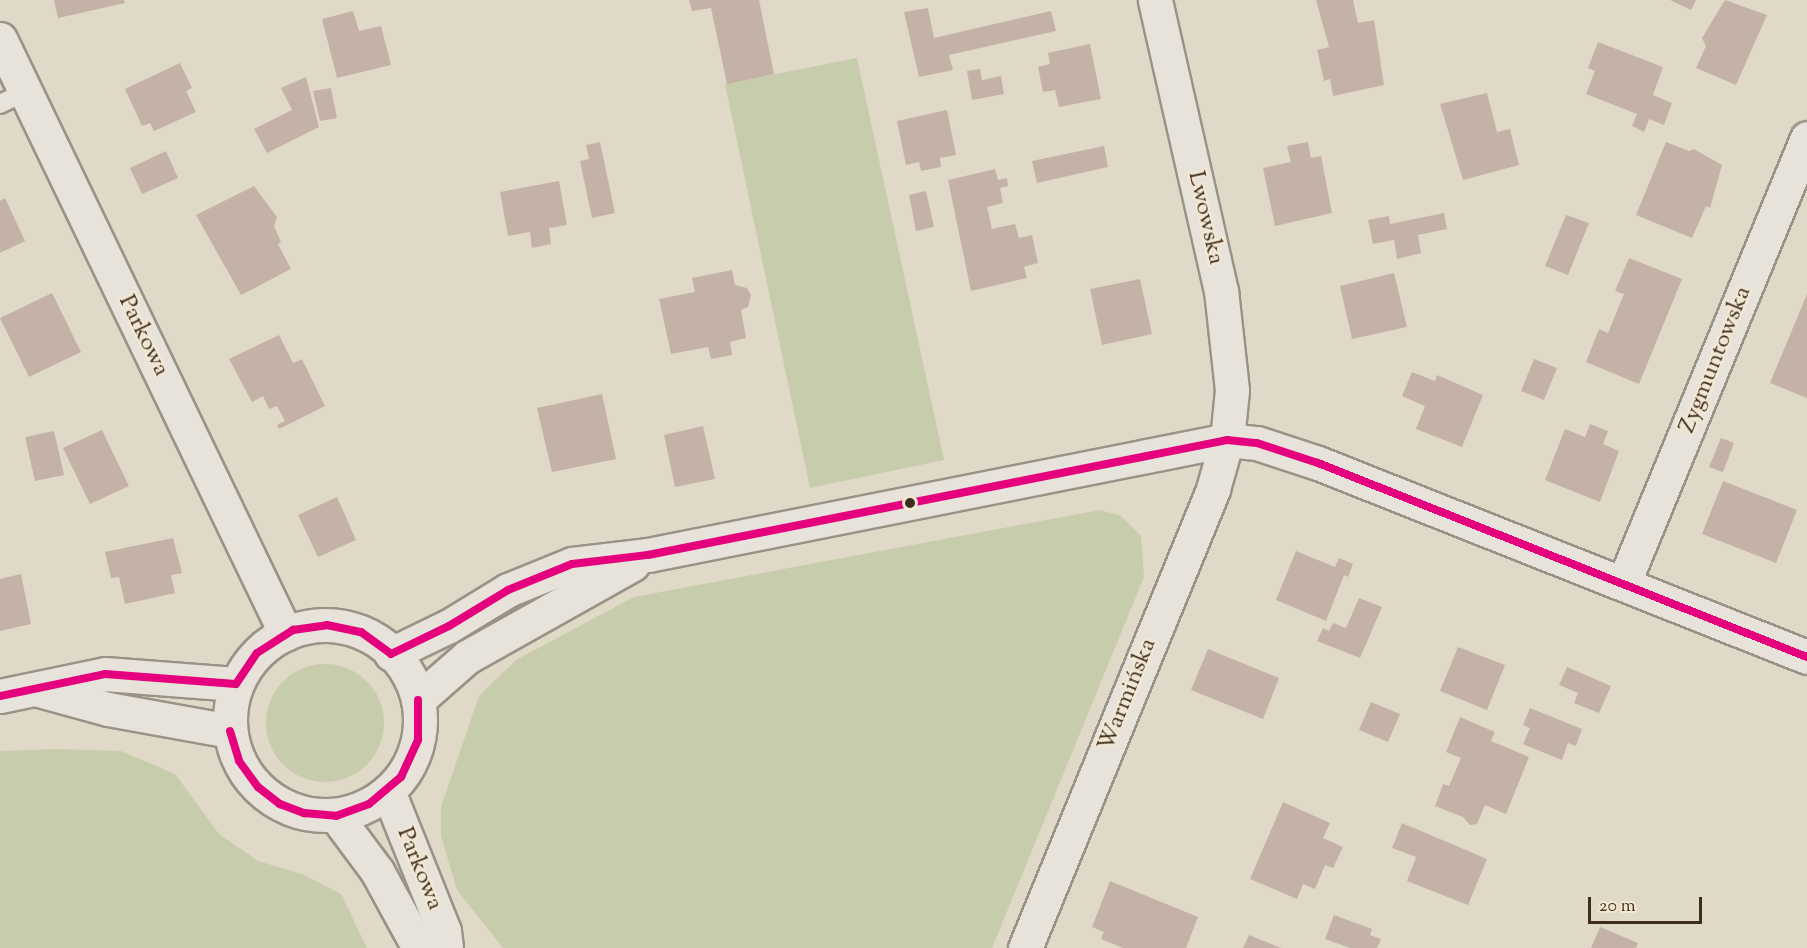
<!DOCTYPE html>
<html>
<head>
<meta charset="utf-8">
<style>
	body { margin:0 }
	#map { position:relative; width:1807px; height:948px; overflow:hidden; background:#e1d9c7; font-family:"Sorts Mill Goudy",serif }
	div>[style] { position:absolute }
	.green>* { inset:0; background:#c7ccac }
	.round { border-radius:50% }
	.building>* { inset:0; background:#c4b2a7 }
	.roads { filter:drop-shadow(2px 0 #9a9287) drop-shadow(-2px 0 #9a9287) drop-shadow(0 2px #9a9287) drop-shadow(0 -2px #9a9287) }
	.service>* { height:18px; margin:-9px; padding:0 9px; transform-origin:9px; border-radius:9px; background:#e8e3da }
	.minor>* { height:33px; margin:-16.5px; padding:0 16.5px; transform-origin:16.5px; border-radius:16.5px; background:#e8e3da }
	.tertiary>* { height:33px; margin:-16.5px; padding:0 16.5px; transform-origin:16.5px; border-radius:16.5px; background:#e8e3da }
	.tertiary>.ring { margin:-16.5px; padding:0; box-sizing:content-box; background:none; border:33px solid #e8e3da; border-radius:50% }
	.bus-1>* { height:8px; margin:-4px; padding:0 4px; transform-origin:4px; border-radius:4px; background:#e5007d }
	.dots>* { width:16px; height:16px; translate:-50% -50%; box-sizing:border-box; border:3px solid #f3e9d3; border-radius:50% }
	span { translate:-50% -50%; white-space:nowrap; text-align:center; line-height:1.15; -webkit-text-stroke:4.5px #f3e9d3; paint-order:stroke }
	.street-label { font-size:24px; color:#402c1f }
	.scale { position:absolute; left:1588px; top:897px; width:114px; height:27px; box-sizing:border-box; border:3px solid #402c1f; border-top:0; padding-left:8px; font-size:18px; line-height:21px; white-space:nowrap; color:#402c1f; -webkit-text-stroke:4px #f3e9d3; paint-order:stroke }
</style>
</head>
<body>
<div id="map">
	<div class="green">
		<div style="clip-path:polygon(857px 58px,944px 460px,810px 488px,725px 84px)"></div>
		<div style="clip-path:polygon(1100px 510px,1121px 516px,1141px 536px,1144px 577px,992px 948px,503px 948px,457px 890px,441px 836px,441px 807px,479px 696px,516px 660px,634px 597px)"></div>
		<div class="round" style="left:266px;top:664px;width:118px;height:118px"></div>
		<div style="clip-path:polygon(56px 749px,121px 751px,175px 774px,219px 834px,258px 861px,302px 874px,341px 894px,367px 948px,0 948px,0 751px)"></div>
	</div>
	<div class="building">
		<div style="clip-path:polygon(54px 0,124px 0,125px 3px,58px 18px)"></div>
		<div style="clip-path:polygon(689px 0,759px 0,774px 74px,727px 84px,711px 8px,692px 11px)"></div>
		<div style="clip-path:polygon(1316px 0,1353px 0,1358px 23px,1374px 20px,1384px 85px,1333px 96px,1330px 79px,1324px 81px,1317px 50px,1329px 47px)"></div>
		<div style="clip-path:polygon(1670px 0,1696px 0,1691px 10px)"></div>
		<div style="clip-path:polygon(1725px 0,1767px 15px,1736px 85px,1696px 68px,1706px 46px,1702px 38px)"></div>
		<div style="clip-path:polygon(928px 8px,934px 38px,1051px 11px,1056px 31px,949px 55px,953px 70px,919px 77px,904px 12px)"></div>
		<div style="clip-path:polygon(353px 11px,359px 31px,381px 26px,391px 65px,337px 78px,322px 19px)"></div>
		<div style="clip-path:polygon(1598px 42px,1663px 67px,1653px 95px,1672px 103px,1664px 125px,1649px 119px,1644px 132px,1632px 126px,1637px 114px,1586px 94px,1595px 71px,1588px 68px)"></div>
		<div style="clip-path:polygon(1090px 44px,1101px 99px,1059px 107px,1055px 90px,1043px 92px,1038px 67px,1050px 64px,1048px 53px)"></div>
		<div style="clip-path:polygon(180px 63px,192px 88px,186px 91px,196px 112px,154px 131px,150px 123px,142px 126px,125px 89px)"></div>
		<div style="clip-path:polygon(980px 69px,982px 80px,1001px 76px,1004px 94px,972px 100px,967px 71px)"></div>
		<div style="clip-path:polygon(306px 77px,319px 127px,267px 153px,254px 129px,292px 110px,281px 88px)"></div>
		<div style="clip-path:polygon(331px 88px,337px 118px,320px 121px,313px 91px)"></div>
		<div style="clip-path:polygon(1487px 93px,1497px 132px,1510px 129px,1519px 165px,1463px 180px,1440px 104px)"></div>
		<div style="clip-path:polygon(947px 110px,956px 155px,940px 158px,941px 167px,921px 171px,919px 162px,906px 165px,897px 121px)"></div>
		<div style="clip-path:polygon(600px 142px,615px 213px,592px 218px,580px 161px,589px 159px,586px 145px)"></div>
		<div style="clip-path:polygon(1308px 142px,1311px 158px,1321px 156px,1332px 213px,1275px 226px,1263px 168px,1291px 162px,1287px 146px)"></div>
		<div style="clip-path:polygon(1666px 142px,1689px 151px,1694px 149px,1722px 165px,1710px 208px,1706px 206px,1692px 238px,1636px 215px)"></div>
		<div style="clip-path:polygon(1104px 146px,1108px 167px,1037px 183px,1032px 161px)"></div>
		<div style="clip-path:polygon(166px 151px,178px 178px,142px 194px,130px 168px)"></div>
		<div style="clip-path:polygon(995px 169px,998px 180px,1007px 178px,1008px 186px,1000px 188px,1003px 203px,987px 207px,992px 229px,1015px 224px,1019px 238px,1032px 235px,1038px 263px,1024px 267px,1027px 278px,971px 291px,948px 180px)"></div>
		<div style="clip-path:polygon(559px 181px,567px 225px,549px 228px,551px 244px,532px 248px,530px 232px,508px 236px,500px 192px)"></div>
		<div style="clip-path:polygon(254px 186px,277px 217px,274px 226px,281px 242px,278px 244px,291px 269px,241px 295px,196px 215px)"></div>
		<div style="clip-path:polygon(926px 191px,934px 227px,916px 231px,909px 195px)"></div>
		<div style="clip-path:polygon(5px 198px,25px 241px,0 253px,0 201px)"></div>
		<div style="clip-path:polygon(1444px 213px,1447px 229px,1418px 235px,1421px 253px,1397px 259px,1394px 240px,1373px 244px,1368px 220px,1389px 216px,1390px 224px)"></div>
		<div style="clip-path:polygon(1566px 215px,1589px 223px,1568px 275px,1545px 266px)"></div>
		<div style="clip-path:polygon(1629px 258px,1682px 279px,1639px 384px,1586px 362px,1599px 329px,1608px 333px,1624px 294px,1615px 291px)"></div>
		<div style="clip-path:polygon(732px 270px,735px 285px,747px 288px,751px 295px,748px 307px,741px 310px,746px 338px,730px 342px,732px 355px,711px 359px,708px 347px,671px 354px,659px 299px,695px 292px,692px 278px)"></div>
		<div style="clip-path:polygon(1394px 273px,1407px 327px,1352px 339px,1340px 286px)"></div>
		<div style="clip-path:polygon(1140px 279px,1152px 334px,1102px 345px,1090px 289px)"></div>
		<div style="clip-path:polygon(52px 293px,81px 352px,29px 377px,0 318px)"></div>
		<div style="clip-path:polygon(1807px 294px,1807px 398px,1770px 383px)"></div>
		<div style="clip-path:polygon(279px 335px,293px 363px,302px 359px,325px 406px,279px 429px,277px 425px,285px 421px,277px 406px,269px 409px,263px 396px,252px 402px,229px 359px)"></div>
		<div style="clip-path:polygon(1534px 359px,1557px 368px,1544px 400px,1521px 391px)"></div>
		<div style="clip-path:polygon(1412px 372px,1435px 381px,1437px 375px,1483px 395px,1462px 447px,1416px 429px,1425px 406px,1402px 396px)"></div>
		<div style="clip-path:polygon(602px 394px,616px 459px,552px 472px,537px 408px)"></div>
		<div style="clip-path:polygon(1590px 424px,1608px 431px,1603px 444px,1619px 451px,1600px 502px,1545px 480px,1565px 429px,1585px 437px)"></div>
		<div style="clip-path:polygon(703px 426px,715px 479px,675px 487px,664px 435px)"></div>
		<div style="clip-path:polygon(102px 430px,129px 486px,90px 504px,63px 448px)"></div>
		<div style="clip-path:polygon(54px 431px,64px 475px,35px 481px,25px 437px)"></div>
		<div style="clip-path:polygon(1721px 438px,1734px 443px,1723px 472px,1709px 467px)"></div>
		<div style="clip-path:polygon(1723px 481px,1797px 510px,1776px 563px,1702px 534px)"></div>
		<div style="clip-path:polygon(337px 497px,356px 540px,318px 557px,298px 515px)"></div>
		<div style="clip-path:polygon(173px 538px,182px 573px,171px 575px,175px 593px,125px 604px,119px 577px,111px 578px,105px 552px)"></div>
		<div style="clip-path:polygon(1296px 551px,1335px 567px,1339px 558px,1353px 564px,1348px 577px,1344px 575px,1326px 621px,1276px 600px)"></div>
		<div style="clip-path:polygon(21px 574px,31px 624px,0 631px,0 579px)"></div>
		<div style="clip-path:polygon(1359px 598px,1382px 607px,1360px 658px,1317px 641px,1323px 628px,1329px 631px,1333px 623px,1346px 628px)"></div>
		<div style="clip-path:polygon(1458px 647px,1505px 665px,1487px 710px,1440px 691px)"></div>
		<div style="clip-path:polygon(1208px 649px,1279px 678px,1263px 719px,1191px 690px)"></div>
		<div style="clip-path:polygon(1567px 667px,1611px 686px,1599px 713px,1574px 703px,1578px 693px,1559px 685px)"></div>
		<div style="clip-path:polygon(1371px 702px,1400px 714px,1388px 742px,1359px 730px)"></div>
		<div style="clip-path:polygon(1530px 708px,1582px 729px,1576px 746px,1568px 743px,1562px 760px,1523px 744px,1530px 728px,1523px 725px)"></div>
		<div style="clip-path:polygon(1460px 717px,1495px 732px,1491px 741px,1529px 757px,1506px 814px,1485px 805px,1477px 824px,1470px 825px,1463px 817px,1435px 806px,1443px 784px,1449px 786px,1461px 758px,1446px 752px)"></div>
		<div style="clip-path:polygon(1283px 802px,1330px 823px,1323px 838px,1343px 847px,1333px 868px,1325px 865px,1315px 889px,1303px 884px,1297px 899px,1250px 879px)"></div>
		<div style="clip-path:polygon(1402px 823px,1487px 859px,1468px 905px,1407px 881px,1416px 857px,1392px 848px)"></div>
		<div style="clip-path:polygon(1110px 881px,1198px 917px,1186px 948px,1123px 948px,1101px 939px,1104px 932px,1092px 927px)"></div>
		<div style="clip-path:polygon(1334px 915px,1372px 929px,1370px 935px,1381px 939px,1377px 948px,1350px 948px,1325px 939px)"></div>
		<div style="clip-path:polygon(1600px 927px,1638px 943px,1636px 948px,1591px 948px)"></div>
		<div style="clip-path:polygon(1249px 935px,1281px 948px,1243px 948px)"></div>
	</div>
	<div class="roads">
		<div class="service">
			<div style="left:0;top:104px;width:28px;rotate:-26deg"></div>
		</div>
		<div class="minor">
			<div style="left:0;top:39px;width:660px;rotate:64.33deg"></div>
			<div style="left:1624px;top:582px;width:480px;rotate:-67.6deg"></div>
			<div style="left:1025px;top:948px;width:496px;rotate:-67.7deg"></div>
			<div style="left:1213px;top:489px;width:51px;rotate:-74.1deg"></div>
			<div style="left:1227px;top:440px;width:50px;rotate:-84.3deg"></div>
			<div style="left:1232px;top:390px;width:100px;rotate:-96.3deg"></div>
			<div style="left:1221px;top:291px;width:298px;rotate:-102.8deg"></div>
		</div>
		<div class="tertiary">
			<div class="ring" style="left:230px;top:625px;width:157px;height:157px"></div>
			<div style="left:391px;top:654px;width:64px;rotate:-25.8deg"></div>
			<div style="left:449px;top:626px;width:69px;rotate:-31.4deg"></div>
			<div style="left:508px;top:590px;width:69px;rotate:-22.1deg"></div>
			<div style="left:572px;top:564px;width:77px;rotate:-6.8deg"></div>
			<div style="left:648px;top:555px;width:590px;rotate:-11.23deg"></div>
			<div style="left:1227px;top:440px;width:30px;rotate:6deg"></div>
			<div style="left:1257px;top:443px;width:64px;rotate:18.2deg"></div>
			<div style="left:1318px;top:463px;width:526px;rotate:21.64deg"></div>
			<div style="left:39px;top:690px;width:72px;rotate:15.4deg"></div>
			<div style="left:108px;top:709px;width:124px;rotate:10.2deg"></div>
			<div style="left:0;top:696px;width:107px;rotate:-11.8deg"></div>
			<div style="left:105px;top:674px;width:131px;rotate:4.4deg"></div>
			<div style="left:418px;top:700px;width:65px;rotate:-41.3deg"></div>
			<div style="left:467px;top:657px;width:190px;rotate:-29.3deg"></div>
			<div style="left:388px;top:791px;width:151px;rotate:68.2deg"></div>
			<div style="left:444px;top:931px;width:17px;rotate:83deg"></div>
			<div style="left:336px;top:816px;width:69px;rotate:53.3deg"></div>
			<div style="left:377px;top:871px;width:88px;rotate:61.4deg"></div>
		</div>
	</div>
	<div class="bus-1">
		<div style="left:391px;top:654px;width:64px;rotate:-25.8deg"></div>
		<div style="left:449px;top:626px;width:69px;rotate:-31.4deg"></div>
		<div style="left:508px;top:590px;width:69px;rotate:-22.1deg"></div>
		<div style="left:572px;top:564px;width:77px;rotate:-6.8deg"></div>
		<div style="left:648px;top:555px;width:590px;rotate:-11.23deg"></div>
		<div style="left:1227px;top:440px;width:30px;rotate:6deg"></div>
		<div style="left:1257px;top:443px;width:64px;rotate:18.2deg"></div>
		<div style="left:1318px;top:463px;width:526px;rotate:21.64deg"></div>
		<div style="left:236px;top:684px;width:37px;rotate:-56deg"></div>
		<div style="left:257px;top:653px;width:43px;rotate:-32.6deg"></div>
		<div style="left:293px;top:630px;width:34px;rotate:-8deg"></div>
		<div style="left:327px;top:625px;width:35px;rotate:12deg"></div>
		<div style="left:361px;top:632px;width:37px;rotate:36deg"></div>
		<div style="left:0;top:696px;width:107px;rotate:-11.8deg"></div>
		<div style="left:105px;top:674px;width:131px;rotate:4.4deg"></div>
		<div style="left:230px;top:731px;width:31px;rotate:73deg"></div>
		<div style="left:239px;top:761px;width:32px;rotate:54deg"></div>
		<div style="left:258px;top:787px;width:28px;rotate:38deg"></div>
		<div style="left:280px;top:804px;width:26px;rotate:21deg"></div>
		<div style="left:304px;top:813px;width:32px;rotate:5deg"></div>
		<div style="left:336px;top:816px;width:35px;rotate:-20deg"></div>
		<div style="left:369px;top:804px;width:42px;rotate:-40.2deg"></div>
		<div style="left:401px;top:777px;width:41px;rotate:-65.3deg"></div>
		<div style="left:418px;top:740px;width:40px;rotate:-90deg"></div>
	</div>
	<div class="dots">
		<div style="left:910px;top:503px;background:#402c1f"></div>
	</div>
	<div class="street-label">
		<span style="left:1205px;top:218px;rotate:77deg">Lwowska</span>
		<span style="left:143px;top:336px;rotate:64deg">Parkowa</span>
		<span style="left:1716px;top:360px;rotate:-68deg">Zygmuntowska</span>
		<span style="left:1128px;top:695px;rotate:-68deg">Warmińska</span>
		<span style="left:419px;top:869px;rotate:68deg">Parkowa</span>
	</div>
	<div class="scale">20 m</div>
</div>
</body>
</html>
